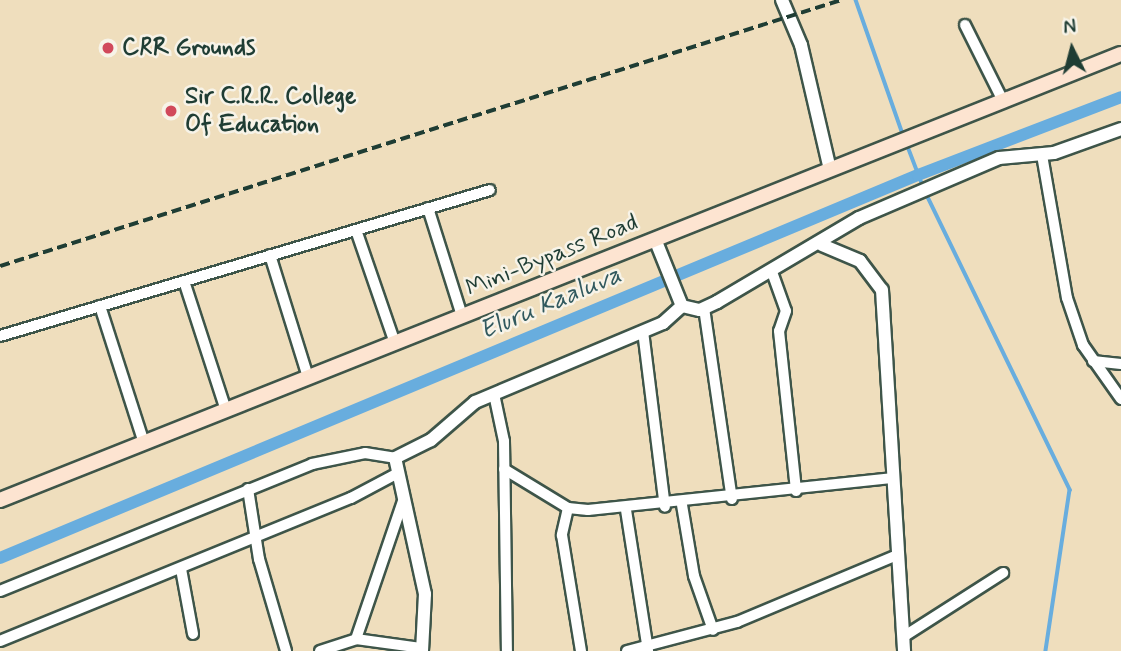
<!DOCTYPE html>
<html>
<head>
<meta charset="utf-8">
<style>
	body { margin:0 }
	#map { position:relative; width:1121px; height:651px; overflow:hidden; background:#efdebd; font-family:Mynerve,sans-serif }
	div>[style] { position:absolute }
	.stream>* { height:3.5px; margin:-1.75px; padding:0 1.75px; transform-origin:1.75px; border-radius:1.75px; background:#68adde }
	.canal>* { height:12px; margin:-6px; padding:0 6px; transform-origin:6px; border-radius:6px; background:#68adde }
	.roads { filter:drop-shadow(2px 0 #3e5549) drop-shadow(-2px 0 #3e5549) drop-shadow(0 2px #3e5549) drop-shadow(0 -2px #3e5549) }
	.minor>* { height:10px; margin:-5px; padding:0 5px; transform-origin:5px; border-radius:5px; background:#fff }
	.tertiary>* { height:12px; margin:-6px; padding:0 6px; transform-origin:6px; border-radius:6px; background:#fff }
	.secondary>* { height:14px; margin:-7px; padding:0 7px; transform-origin:7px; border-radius:7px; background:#fde4d1 }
	.rail>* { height:3.5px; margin-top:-1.75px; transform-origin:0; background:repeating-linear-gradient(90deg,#1f3d34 0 10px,transparent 0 15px) }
	.dots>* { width:19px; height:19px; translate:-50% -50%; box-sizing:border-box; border:4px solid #f7f3e8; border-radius:50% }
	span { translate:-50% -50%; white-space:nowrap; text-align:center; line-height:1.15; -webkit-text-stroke:5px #f7f3e8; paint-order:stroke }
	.poi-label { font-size:24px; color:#1f3d34; font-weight:700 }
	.left { translate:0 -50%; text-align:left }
	.street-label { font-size:24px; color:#1f3d34 }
	.water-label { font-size:26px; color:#31595e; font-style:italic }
	.north { position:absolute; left:1037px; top:14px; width:70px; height:70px; -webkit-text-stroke:5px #f7f3e8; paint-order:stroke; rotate:354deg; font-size:19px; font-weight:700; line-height:28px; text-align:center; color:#1f3d34 }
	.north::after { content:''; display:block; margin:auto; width:24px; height:32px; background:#1f3d34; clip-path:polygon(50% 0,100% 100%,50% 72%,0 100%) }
</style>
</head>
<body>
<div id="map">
	<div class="stream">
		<div style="left:856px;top:0;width:145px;rotate:70.7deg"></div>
		<div style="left:907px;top:144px;width:45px;rotate:69.1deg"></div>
		<div style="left:926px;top:193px;width:330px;rotate:64.1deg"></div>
		<div style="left:1070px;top:490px;width:163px;rotate:98.5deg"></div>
	</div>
	<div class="canal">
		<div style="left:0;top:558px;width:995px;rotate:-22.65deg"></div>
		<div style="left:918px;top:175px;width:217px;rotate:-21deg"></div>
	</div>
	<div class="roads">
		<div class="minor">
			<div style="left:965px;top:25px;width:85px;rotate:63.4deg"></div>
			<div style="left:1042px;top:155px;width:145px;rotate:80.1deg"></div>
			<div style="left:1067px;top:298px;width:50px;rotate:71.2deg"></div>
			<div style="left:1083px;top:345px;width:66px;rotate:54.9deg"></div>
			<div style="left:428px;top:208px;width:113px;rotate:72.5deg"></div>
			<div style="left:356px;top:230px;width:120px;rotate:71deg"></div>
			<div style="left:270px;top:255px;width:128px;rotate:72.7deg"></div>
			<div style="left:772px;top:272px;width:41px;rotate:70.3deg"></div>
			<div style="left:786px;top:311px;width:21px;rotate:109deg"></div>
			<div style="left:779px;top:331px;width:161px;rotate:83.9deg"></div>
			<div style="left:184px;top:281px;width:136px;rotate:72deg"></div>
			<div style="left:100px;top:306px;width:144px;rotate:72.2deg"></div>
			<div style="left:704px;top:308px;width:193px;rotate:81.7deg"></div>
			<div style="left:643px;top:331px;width:177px;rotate:82.9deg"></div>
			<div style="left:0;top:336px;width:511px;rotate:-16.59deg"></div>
			<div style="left:1093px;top:361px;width:28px;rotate:6deg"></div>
			<div style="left:494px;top:394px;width:48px;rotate:78deg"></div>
			<div style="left:504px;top:441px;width:210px;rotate:89.2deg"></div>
			<div style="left:504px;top:469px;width:75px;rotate:31.4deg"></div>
			<div style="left:568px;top:508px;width:20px;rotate:6deg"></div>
			<div style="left:588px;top:510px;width:305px;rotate:-6deg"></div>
			<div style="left:248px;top:489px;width:71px;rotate:81.1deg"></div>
			<div style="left:259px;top:559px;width:96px;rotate:73.6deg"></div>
			<div style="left:682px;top:505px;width:72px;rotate:80.4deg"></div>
			<div style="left:694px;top:576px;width:57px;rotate:70.6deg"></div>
			<div style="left:568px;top:508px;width:28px;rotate:103deg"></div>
			<div style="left:562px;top:535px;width:118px;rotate:80.7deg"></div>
			<div style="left:626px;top:510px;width:143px;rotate:81.1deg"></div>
			<div style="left:181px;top:569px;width:66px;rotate:79.5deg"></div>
			<div style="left:0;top:591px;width:337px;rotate:-22.1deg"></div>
			<div style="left:312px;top:464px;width:54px;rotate:-11.7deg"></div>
			<div style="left:365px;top:453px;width:30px;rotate:9deg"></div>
			<div style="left:903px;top:637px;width:119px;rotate:-32.6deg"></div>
			<div style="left:356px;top:639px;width:146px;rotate:-71.2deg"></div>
			<div style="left:0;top:641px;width:379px;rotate:-22.2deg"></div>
			<div style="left:351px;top:498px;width:53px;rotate:-28deg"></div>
			<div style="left:320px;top:651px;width:38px;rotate:-18deg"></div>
			<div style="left:356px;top:639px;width:67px;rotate:7.8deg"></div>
			<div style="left:627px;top:651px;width:114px;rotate:-14.8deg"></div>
			<div style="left:737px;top:622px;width:171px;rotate:-22.7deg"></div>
		</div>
		<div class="tertiary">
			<div style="left:782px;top:0;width:49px;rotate:67.1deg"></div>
			<div style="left:801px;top:45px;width:128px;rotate:76.9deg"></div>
			<div style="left:655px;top:239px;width:72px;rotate:68.1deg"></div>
			<div style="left:822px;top:245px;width:41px;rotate:22.8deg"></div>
			<div style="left:860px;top:261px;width:36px;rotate:53deg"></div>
			<div style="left:882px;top:290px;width:362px;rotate:86.5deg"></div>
			<div style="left:682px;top:306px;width:18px;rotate:13deg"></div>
			<div style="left:700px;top:310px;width:19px;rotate:-25deg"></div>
			<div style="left:717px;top:302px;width:165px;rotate:-30.6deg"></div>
			<div style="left:859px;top:218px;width:152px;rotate:-23.2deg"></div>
			<div style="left:999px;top:158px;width:55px;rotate:-5.2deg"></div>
			<div style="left:1054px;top:153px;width:71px;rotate:-19.7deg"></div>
			<div style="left:422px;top:651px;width:57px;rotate:-87deg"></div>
			<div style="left:425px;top:594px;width:139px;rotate:-102.4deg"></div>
			<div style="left:395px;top:458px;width:40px;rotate:-26.6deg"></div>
			<div style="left:431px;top:440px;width:58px;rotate:-40.8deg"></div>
			<div style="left:475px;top:402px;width:204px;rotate:-22.8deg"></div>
			<div style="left:663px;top:323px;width:25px;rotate:-42deg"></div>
		</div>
		<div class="secondary">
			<div style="left:0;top:500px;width:1206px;rotate:-21.7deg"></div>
		</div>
	</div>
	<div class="rail">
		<div style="left:0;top:266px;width:882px;rotate:-17.55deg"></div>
	</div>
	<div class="dots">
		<div style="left:108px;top:48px;background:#d1495b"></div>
		<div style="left:171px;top:111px;background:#d1495b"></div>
	</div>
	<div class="poi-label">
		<span class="left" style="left:122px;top:48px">CRR Grounds</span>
		<span class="left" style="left:185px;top:111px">Sir C.R.R. College<br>Of Education</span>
	</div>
	<div class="street-label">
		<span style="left:552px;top:256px;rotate:-22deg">Mini-Bypass Road</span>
	</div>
	<div class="water-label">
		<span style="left:551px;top:304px;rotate:-23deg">Eluru Kaaluva</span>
	</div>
	<div class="north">N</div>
</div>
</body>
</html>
